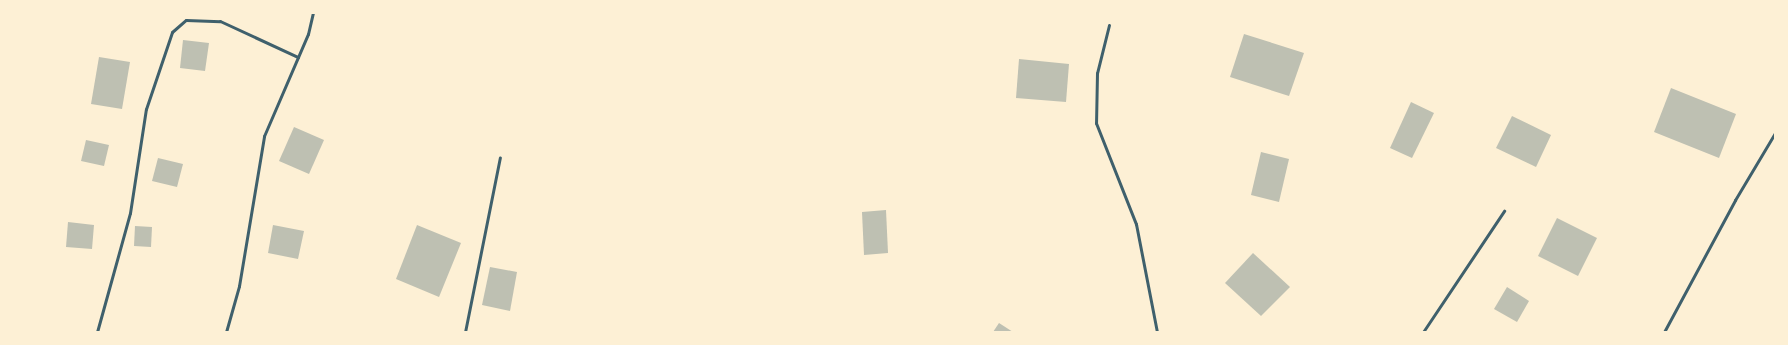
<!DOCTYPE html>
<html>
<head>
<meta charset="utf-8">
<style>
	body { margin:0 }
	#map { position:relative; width:1788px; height:345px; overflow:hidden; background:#fdf0d5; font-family:"Fira Sans",sans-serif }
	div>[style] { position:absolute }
	.building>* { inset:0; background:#bec0b2 }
	.service>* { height:3px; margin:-1.5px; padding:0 1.5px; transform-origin:1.5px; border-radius:1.5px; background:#3f606c }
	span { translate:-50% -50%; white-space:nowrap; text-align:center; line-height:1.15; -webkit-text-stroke:4px #fdf0d5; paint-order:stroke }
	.frame { position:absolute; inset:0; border:14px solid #fdf0d5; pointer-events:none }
</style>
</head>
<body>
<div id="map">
	<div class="building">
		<div style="clip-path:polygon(1244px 34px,1304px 53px,1289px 96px,1230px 77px)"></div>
		<div style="clip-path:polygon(183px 40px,209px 43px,205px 71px,180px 68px)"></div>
		<div style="clip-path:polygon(99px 57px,130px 62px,122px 109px,91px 104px)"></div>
		<div style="clip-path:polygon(1019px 59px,1069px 64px,1066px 102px,1016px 98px)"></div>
		<div style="clip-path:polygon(1671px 88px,1736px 114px,1719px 158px,1654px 132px)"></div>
		<div style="clip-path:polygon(1411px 102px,1434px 113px,1412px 158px,1390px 148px)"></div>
		<div style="clip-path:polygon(1512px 116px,1551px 135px,1536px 167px,1496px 148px)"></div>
		<div style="clip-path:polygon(294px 127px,324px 140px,309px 174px,279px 161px)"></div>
		<div style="clip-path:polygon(86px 140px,109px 145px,104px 166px,81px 161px)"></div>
		<div style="clip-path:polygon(1261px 152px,1289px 159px,1279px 202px,1251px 195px)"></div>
		<div style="clip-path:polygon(158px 158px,183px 164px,177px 187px,152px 181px)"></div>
		<div style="clip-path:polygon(886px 210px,888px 253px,864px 255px,862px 212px)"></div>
		<div style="clip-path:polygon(1557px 218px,1597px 238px,1578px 276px,1538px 256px)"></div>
		<div style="clip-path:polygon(68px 222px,94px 225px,92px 249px,66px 247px)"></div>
		<div style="clip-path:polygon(273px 225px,304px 231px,298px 259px,268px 253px)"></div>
		<div style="clip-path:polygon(417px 225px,461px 243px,439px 297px,396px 279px)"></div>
		<div style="clip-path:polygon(135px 226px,152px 227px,151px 247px,134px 246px)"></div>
		<div style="clip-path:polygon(1253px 253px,1290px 287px,1261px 316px,1225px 283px)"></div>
		<div style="clip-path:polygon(490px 267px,517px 272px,510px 311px,482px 305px)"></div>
		<div style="clip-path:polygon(1507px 287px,1529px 301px,1517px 322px,1494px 309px)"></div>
		<div style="clip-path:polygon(999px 323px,1013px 332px,993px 332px)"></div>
	</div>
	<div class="service">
		<div style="left:1109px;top:25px;width:49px;rotate:104deg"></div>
		<div style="left:1097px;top:73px;width:50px;rotate:91.1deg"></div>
		<div style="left:1096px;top:123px;width:109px;rotate:68.4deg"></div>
		<div style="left:1136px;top:224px;width:110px;rotate:79deg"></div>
		<div style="left:97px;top:332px;width:123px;rotate:-74.5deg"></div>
		<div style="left:130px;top:213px;width:105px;rotate:-81.3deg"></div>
		<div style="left:146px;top:109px;width:81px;rotate:-71.3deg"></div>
		<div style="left:172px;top:32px;width:18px;rotate:-41deg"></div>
		<div style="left:186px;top:20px;width:34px;rotate:2deg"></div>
		<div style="left:220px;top:21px;width:86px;rotate:24.8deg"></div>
		<div style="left:226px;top:332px;width:48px;rotate:-74.2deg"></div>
		<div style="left:239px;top:286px;width:152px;rotate:-80.5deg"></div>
		<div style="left:264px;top:136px;width:111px;rotate:-66.7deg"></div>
		<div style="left:308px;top:34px;width:22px;rotate:-77deg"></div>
		<div style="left:465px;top:332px;width:178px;rotate:-78.7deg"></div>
		<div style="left:1423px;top:332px;width:146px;rotate:-56.2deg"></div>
		<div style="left:1664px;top:332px;width:150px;rotate:-61.7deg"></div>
		<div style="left:1735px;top:200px;width:78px;rotate:-59.2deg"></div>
	</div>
	<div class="frame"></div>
</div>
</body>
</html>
